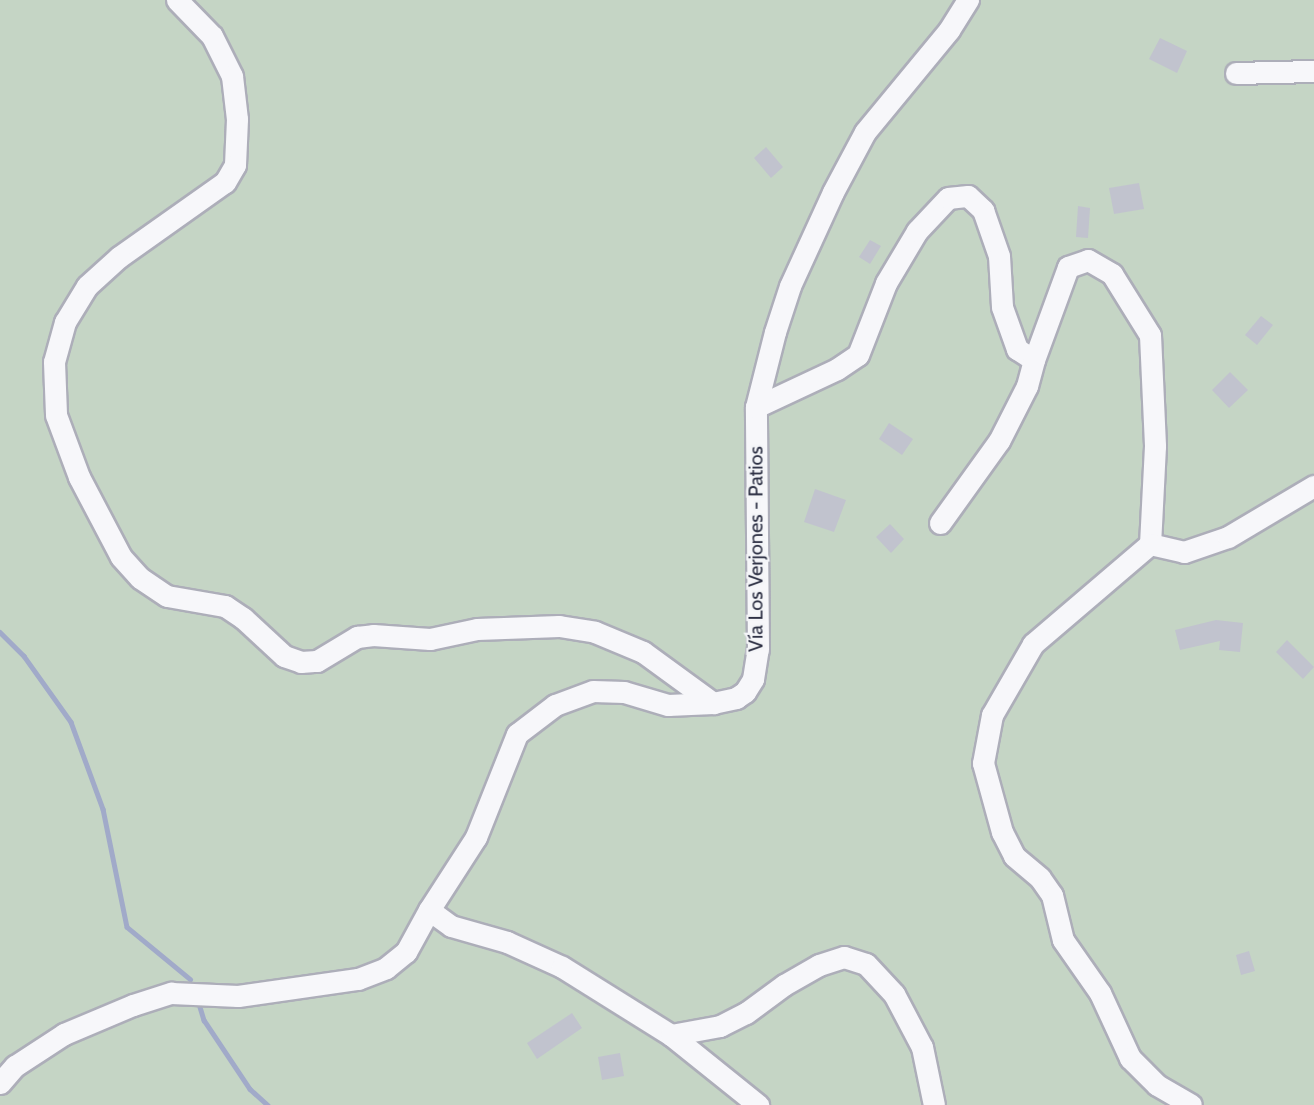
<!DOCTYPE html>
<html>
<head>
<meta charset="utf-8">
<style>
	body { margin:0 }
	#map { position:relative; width:1314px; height:1105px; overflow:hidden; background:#e4e5eb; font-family:Cabin,sans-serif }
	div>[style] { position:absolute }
	.green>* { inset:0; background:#c5d5c5 }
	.stream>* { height:4.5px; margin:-2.25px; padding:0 2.25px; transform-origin:2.25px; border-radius:2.25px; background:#a1aac9 }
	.building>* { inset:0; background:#c1c3ce }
	.roads { filter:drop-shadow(2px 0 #adaeb9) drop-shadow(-2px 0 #adaeb9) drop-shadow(0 2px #adaeb9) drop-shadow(0 -2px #adaeb9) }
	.minor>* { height:21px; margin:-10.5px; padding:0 10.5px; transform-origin:10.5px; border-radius:10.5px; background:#f7f7fa }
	span { translate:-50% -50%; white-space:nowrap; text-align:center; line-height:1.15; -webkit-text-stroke:4.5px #f4f5f8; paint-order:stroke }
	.street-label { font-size:20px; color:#2c2f43 }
</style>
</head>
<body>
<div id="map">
	<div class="green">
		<div style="clip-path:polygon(0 0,1314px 0,1314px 1105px,0 1105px)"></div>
	</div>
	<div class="stream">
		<div style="left:0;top:632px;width:34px;rotate:45deg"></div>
		<div style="left:24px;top:656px;width:81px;rotate:54.5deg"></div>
		<div style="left:71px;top:722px;width:93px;rotate:69.8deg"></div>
		<div style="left:103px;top:809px;width:120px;rotate:78.5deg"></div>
		<div style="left:127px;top:927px;width:82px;rotate:39.5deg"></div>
		<div style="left:200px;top:1007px;width:14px;rotate:73deg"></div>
		<div style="left:204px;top:1020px;width:83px;rotate:56.3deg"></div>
		<div style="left:250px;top:1089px;width:24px;rotate:42deg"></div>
	</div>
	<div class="building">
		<div style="clip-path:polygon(1160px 38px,1187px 51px,1177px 73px,1149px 59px)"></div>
		<div style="clip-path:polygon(766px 147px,783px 167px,771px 178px,754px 158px)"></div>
		<div style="clip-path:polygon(1139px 183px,1144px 209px,1114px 214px,1109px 188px)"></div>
		<div style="clip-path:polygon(1078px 206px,1090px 208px,1088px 238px,1076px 237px)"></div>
		<div style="clip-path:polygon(870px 240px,881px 246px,870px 264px,859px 257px)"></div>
		<div style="clip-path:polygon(1261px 316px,1273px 325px,1257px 345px,1245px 335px)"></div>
		<div style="clip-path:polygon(1230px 372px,1248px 390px,1229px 408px,1212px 390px)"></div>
		<div style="clip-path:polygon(889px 423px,913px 439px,902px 455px,879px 439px)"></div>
		<div style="clip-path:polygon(815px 489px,846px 500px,834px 532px,804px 522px)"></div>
		<div style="clip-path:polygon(890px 524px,904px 539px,891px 553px,876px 537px)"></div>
		<div style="clip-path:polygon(1216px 620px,1243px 623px,1240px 652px,1219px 650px,1220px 641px,1180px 650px,1175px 630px)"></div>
		<div style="clip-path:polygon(1287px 640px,1314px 667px,1303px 679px,1276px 652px)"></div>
		<div style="clip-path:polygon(1249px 951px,1255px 971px,1241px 975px,1236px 955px)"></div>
		<div style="clip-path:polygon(572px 1013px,582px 1028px,537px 1059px,527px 1043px)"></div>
		<div style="clip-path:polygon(620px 1053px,624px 1076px,602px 1080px,598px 1057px)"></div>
	</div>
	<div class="roads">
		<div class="minor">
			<div style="left:177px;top:0;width:50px;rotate:45.8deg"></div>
			<div style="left:212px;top:36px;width:45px;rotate:63.4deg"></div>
			<div style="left:232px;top:76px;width:43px;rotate:83.4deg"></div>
			<div style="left:237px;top:119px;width:46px;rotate:92.5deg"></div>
			<div style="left:235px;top:165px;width:20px;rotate:120deg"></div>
			<div style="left:225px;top:182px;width:130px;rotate:144.7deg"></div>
			<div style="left:119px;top:257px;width:43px;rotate:137.8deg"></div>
			<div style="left:87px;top:286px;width:42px;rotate:121.4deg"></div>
			<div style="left:65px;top:322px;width:41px;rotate:105.4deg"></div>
			<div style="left:54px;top:362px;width:53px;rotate:87.8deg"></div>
			<div style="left:56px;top:415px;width:66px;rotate:69.6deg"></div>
			<div style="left:79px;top:477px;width:90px;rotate:62.3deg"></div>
			<div style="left:121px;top:557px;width:28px;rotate:48deg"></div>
			<div style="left:140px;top:578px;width:32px;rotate:34deg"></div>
			<div style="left:167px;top:596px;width:59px;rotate:9.8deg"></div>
			<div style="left:225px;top:606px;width:22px;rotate:34deg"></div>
			<div style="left:243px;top:618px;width:56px;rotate:42.8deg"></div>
			<div style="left:284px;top:656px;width:18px;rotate:19deg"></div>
			<div style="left:301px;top:662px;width:16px;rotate:-4deg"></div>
			<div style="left:317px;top:661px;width:47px;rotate:-31deg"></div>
			<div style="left:357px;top:637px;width:16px;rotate:-7deg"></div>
			<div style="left:373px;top:635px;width:57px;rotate:4deg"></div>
			<div style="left:430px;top:639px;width:48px;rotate:-12deg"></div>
			<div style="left:477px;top:629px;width:82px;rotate:-2.1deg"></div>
			<div style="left:559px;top:626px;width:36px;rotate:9deg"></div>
			<div style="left:595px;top:632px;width:52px;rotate:22.6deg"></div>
			<div style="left:643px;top:652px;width:87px;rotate:36.1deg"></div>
			<div style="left:713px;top:703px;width:24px;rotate:-12deg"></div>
			<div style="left:736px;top:698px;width:11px;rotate:-34deg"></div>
			<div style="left:745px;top:692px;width:15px;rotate:-58deg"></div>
			<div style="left:753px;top:679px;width:30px;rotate:-81deg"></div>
			<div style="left:758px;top:649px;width:242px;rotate:-90.5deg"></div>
			<div style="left:756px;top:407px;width:77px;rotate:-75.8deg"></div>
			<div style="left:775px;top:332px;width:48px;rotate:-71.9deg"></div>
			<div style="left:790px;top:286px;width:103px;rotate:-65.4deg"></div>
			<div style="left:833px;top:192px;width:68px;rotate:-61.9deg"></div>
			<div style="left:865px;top:132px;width:132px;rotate:-50.5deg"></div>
			<div style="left:949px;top:30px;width:36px;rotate:-58deg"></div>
			<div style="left:1236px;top:73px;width:78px;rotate:-1.5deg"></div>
			<div style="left:756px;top:407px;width:89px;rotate:-25.1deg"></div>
			<div style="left:837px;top:369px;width:25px;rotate:-34deg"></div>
			<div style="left:858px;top:355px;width:77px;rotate:-68.7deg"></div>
			<div style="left:886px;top:283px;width:61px;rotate:-59.2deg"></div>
			<div style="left:917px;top:231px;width:45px;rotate:-46.8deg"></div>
			<div style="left:948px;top:198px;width:20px;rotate:-6deg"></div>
			<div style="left:968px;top:196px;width:21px;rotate:43deg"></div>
			<div style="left:983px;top:210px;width:49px;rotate:70.8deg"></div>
			<div style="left:999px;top:256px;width:51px;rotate:86.6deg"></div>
			<div style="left:1002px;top:307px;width:45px;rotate:70.3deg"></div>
			<div style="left:1017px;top:349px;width:20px;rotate:33deg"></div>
			<div style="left:1034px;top:360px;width:99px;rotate:-69.9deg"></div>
			<div style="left:1068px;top:267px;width:21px;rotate:-19deg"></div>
			<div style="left:1088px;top:260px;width:28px;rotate:30deg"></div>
			<div style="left:1112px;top:274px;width:72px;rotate:58.1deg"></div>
			<div style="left:1150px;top:335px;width:111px;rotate:87.4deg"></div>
			<div style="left:1155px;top:446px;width:98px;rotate:92.9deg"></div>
			<div style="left:1150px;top:544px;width:154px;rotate:139.5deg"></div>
			<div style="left:1033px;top:644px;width:82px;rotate:120deg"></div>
			<div style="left:992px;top:715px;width:49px;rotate:100.6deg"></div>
			<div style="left:983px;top:763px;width:72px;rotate:74.6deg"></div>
			<div style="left:1002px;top:832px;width:27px;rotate:63deg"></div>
			<div style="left:1014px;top:856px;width:34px;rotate:40deg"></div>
			<div style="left:1040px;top:878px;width:21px;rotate:55deg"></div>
			<div style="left:1052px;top:895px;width:46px;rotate:76.3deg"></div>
			<div style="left:1063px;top:940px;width:65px;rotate:55.1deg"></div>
			<div style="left:1100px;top:993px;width:72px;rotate:65.2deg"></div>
			<div style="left:1130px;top:1058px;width:38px;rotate:45deg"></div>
			<div style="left:1157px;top:1085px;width:39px;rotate:30deg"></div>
			<div style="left:940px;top:523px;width:101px;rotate:-54.3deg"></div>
			<div style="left:999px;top:441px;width:62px;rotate:-63deg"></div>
			<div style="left:1027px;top:386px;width:27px;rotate:-75deg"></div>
			<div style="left:1150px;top:544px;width:35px;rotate:13deg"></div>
			<div style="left:1184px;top:552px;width:46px;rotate:-18.8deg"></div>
			<div style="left:1228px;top:537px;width:100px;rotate:-30.7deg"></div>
			<div style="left:429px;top:910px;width:27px;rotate:36deg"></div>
			<div style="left:451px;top:926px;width:58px;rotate:15.9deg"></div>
			<div style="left:507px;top:942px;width:60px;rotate:24.4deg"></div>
			<div style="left:562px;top:967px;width:128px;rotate:32deg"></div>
			<div style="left:671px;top:1035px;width:112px;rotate:38.8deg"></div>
			<div style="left:671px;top:1035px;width:50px;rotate:-10.4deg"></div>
			<div style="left:720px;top:1026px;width:29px;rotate:-27deg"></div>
			<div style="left:746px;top:1013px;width:47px;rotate:-36.4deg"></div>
			<div style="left:784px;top:985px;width:40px;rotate:-29.7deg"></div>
			<div style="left:819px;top:965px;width:26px;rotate:-18deg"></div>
			<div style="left:844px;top:957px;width:23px;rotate:18deg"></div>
			<div style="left:866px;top:964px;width:41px;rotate:47deg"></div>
			<div style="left:894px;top:994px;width:60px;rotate:62.2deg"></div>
			<div style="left:922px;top:1047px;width:59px;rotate:78.3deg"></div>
			<div style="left:0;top:1083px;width:23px;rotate:-49deg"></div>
			<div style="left:15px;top:1066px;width:59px;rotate:-33.1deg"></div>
			<div style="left:64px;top:1034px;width:75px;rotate:-22.8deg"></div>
			<div style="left:133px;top:1005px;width:40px;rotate:-18deg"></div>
			<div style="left:171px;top:993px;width:67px;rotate:2.6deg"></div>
			<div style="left:238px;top:996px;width:121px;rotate:-8.1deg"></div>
			<div style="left:358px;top:979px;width:30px;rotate:-21deg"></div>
			<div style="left:386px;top:968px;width:26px;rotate:-39deg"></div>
			<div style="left:406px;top:952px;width:48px;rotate:-61.3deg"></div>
			<div style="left:429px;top:910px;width:87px;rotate:-57.2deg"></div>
			<div style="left:476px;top:837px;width:111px;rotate:-68.3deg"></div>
			<div style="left:517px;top:734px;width:48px;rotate:-37.3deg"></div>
			<div style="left:555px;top:705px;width:40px;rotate:-20.2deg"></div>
			<div style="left:593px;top:691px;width:31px;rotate:2deg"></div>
			<div style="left:624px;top:692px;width:46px;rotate:16.5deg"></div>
			<div style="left:668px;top:705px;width:45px;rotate:-2.5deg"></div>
		</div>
	</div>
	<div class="street-label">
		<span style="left:756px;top:549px;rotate:-90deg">Vía Los Verjones - Patios</span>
	</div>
</div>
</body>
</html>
